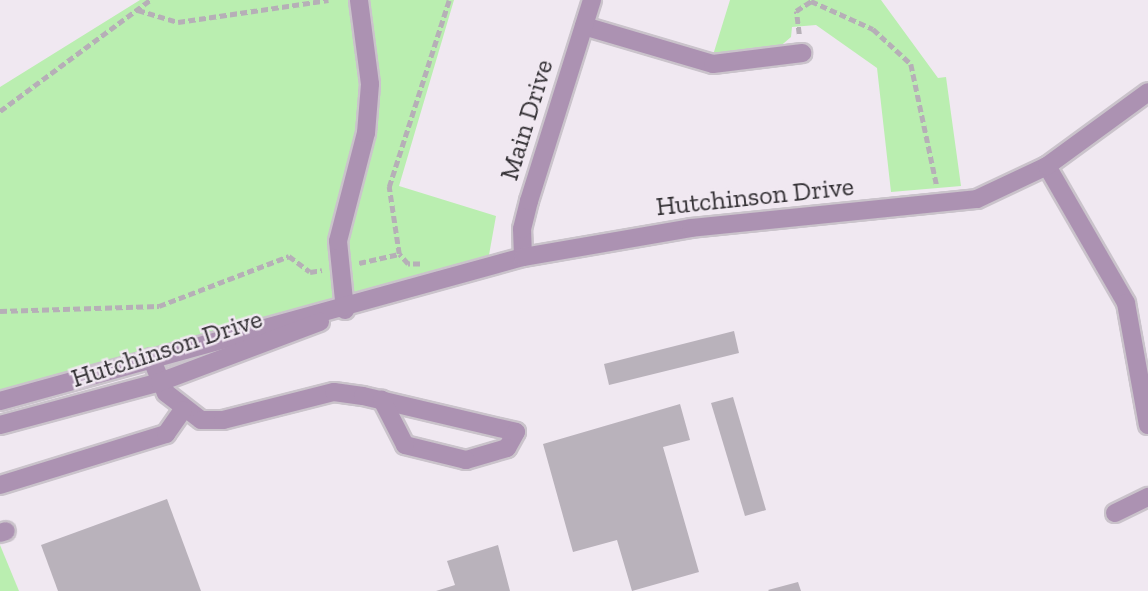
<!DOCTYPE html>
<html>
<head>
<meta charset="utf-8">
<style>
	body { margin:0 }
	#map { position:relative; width:1148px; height:591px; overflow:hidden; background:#f0e8f1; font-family:"Zilla Slab",serif }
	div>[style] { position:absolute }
	.green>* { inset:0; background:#baeeb0 }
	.building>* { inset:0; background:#b9b2bb }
	.path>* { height:4.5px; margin-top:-2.25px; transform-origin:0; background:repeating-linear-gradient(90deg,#b6afb7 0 7px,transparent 0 10.5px) }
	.roads { filter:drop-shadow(2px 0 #cac3cb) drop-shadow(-2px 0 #cac3cb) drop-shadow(0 2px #cac3cb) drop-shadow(0 -2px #cac3cb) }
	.minor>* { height:18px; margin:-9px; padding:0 9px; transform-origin:9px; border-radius:9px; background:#ac92b2 }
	span { translate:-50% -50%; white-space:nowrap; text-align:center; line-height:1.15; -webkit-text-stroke:5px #f0e8f1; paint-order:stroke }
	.street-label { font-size:26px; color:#312e32 }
</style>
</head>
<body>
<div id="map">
	<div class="green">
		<div style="clip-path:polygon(140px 0,454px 0,399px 186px,496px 216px,489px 255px,0 395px,0 87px)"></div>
		<div style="clip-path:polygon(730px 0,881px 0,938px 78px,946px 77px,961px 186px,891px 192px,877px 68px,816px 25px,792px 27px,791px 37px,777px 49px,713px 55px)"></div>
		<div style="clip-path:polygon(0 545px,19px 591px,0 591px)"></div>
	</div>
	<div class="building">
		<div style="clip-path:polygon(734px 331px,739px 353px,609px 385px,604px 364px)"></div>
		<div style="clip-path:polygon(733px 397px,766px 510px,745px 516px,711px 403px)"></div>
		<div style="clip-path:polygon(680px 404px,690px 440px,663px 447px,699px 572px,632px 591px,617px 540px,573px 552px,543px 444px)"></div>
		<div style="clip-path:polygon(167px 499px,201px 591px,58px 591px,41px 545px)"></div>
		<div style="clip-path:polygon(498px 545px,510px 591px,436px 591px,455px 585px,447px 561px)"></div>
		<div style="clip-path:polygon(798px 582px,801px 591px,769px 591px,768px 590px)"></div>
	</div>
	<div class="path">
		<div style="left:811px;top:1px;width:68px;rotate:24.3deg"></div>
		<div style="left:873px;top:29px;width:52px;rotate:42.6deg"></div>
		<div style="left:911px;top:64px;width:125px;rotate:78deg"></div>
		<div style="left:138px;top:10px;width:42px;rotate:16.7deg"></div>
		<div style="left:178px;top:22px;width:152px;rotate:-8.3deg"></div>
		<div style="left:799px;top:34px;width:23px;rotate:-97deg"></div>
		<div style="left:796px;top:11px;width:20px;rotate:-33deg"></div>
		<div style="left:0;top:111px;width:187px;rotate:-36.5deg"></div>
		<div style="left:359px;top:263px;width:41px;rotate:-12.7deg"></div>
		<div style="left:420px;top:264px;width:12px;rotate:180deg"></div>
		<div style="left:408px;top:264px;width:13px;rotate:-132deg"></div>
		<div style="left:399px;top:254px;width:68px;rotate:-98.5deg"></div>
		<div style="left:389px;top:187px;width:196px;rotate:-72.2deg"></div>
		<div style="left:0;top:311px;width:159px;rotate:-1.8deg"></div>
		<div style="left:159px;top:306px;width:139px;rotate:-21deg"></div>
		<div style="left:289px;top:256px;width:26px;rotate:37deg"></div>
		<div style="left:310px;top:272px;width:12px;rotate:-9deg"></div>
	</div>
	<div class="roads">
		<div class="minor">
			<div style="left:584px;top:26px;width:134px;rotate:16.4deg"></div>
			<div style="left:713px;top:64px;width:90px;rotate:-7deg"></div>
			<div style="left:1047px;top:166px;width:158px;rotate:60deg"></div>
			<div style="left:1126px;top:303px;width:124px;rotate:79.8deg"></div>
			<div style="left:523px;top:257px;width:28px;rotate:-92deg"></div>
			<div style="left:522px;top:229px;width:29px;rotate:-76deg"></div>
			<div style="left:529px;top:201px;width:211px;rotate:-72.6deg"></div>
			<div style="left:345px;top:310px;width:69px;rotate:-95.8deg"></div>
			<div style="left:338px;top:241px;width:112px;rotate:-75.5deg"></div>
			<div style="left:366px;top:133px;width:49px;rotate:-85.3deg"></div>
			<div style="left:370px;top:84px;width:85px;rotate:-97.5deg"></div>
			<div style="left:151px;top:358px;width:38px;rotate:67deg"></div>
			<div style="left:166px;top:393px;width:44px;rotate:37.6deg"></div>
			<div style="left:201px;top:420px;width:22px"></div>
			<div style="left:223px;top:420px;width:114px;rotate:-14.2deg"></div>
			<div style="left:334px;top:392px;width:29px;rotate:8deg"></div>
			<div style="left:363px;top:396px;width:157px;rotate:13.2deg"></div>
			<div style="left:516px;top:432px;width:18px;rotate:119deg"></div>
			<div style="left:507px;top:448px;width:43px;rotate:163.7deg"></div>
			<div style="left:466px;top:460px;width:63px;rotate:-166.2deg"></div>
			<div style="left:405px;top:445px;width:51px;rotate:-117.1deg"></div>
			<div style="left:0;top:401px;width:542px;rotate:-15.39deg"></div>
			<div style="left:523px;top:257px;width:170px;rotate:-9.8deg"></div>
			<div style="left:691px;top:228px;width:287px;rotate:-5.8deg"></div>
			<div style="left:977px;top:199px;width:77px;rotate:-25.2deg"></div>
			<div style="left:1047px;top:166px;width:125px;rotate:-36.2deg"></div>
			<div style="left:0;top:425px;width:166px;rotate:-15deg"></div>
			<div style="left:160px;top:382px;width:171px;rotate:-20.6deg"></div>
			<div style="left:0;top:485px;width:174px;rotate:-17.1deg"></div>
			<div style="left:166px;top:434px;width:29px;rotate:-55deg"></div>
			<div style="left:1115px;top:513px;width:37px;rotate:-26deg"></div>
			<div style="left:0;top:533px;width:6px;rotate:-18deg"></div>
		</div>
	</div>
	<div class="street-label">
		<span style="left:527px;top:120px;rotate:-73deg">Main Drive</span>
		<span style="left:755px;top:197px;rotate:-6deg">Hutchinson Drive</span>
		<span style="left:167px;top:349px;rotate:-18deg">Hutchinson Drive</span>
	</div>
</div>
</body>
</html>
